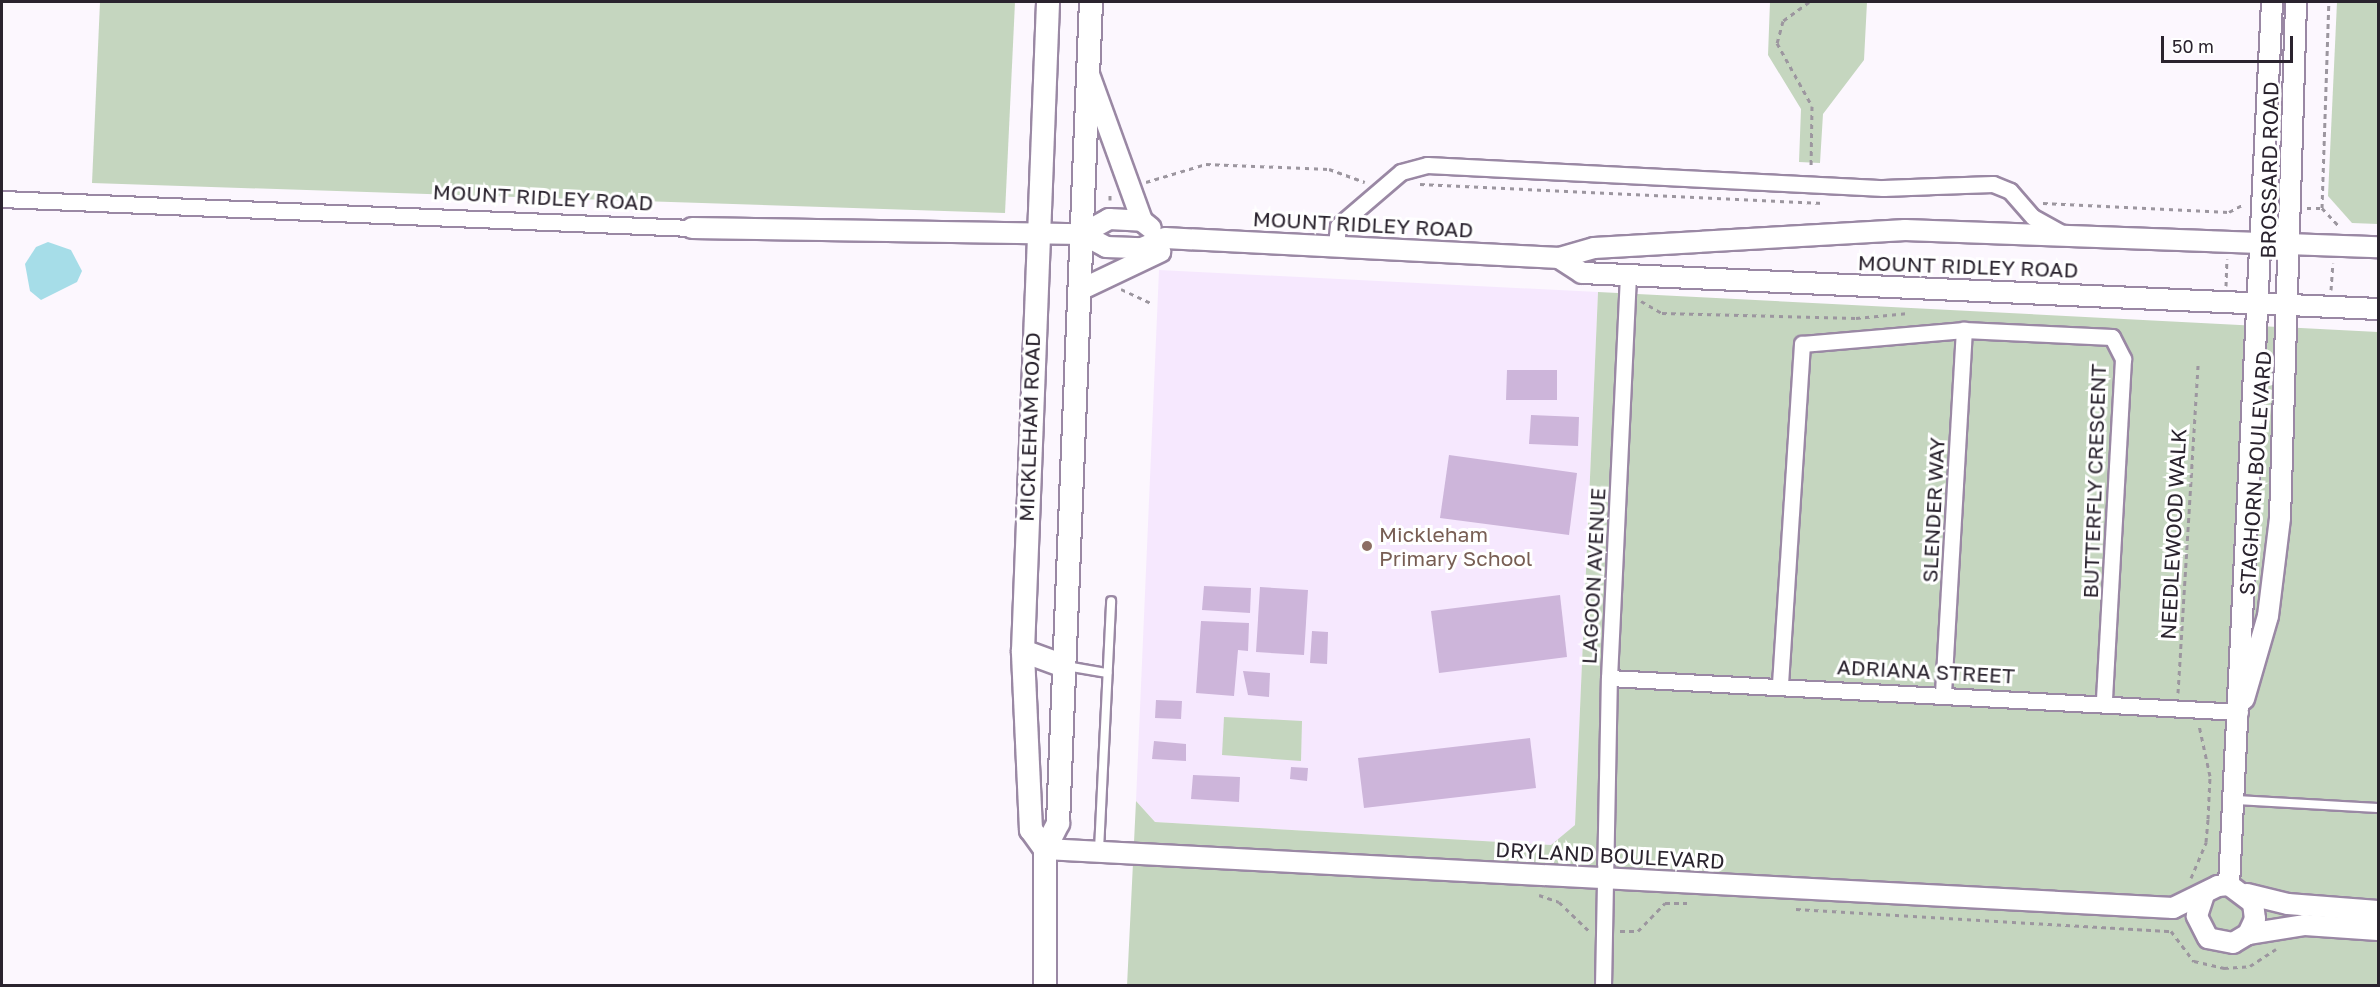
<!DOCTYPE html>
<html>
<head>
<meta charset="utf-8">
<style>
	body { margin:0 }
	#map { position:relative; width:2380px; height:987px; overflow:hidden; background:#fcf7fe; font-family:"Golos Text",sans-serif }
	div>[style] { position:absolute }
	.built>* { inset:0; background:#f6e8fe }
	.green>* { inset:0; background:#c5d6bf }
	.water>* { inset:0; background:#a6dde8 }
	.building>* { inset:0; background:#cdb5da }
	.path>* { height:3px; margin-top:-1.5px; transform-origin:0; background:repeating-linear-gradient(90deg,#9c969f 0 4.5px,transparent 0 9px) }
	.roads { filter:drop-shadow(2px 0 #9a88a4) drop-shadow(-2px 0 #9a88a4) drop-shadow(0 2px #9a88a4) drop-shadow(0 -2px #9a88a4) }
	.service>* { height:8px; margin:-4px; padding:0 4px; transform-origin:4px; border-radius:4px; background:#fff }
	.minor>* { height:15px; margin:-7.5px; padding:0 7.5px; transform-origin:7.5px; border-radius:7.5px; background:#fff }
	.tertiary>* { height:20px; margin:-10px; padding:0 10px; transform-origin:10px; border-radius:10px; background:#fff }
	.secondary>* { height:22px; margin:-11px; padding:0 11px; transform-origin:11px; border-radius:11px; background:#fff }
	.dots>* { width:16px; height:16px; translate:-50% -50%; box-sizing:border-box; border:3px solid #fff; border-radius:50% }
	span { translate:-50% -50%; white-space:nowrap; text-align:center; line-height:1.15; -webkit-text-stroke:6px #fff; paint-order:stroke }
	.street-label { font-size:21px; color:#2a232e }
	.education-label { font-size:21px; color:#785e54 }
	.left { translate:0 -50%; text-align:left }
	.frame { position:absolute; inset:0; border:3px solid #2a232e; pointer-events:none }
	.scale { position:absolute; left:2161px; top:36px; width:132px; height:27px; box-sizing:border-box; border:3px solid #2a232e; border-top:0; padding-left:8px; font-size:18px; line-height:21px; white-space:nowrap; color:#2a232e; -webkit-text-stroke:4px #fff; paint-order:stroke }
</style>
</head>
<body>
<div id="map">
	<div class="built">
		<div style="clip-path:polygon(1159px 270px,1598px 292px,1575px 825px,1552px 845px,1155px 822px,1136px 801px)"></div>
	</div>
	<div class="green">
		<div style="clip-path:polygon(100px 2px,1015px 2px,1005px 213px,92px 183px)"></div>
		<div style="clip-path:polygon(1770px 2px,1867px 2px,1864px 60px,1823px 114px,1820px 163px,1799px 162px,1801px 109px,1768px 55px)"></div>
		<div style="clip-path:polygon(2337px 2px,2378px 2px,2378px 224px,2352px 223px,2328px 196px)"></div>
		<div style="clip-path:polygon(1598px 292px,2378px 332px,2378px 985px,1127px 986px,1136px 801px,1155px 822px,1551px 845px,1575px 825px)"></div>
		<div style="clip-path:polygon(1224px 717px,1302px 721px,1301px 761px,1222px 755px)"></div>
	</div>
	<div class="water">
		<div style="clip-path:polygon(48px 242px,71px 250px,82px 271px,77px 282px,41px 300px,30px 291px,25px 264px,36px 247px)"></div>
	</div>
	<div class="building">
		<div style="clip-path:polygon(1507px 370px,1557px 370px,1557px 400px,1506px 400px)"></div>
		<div style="clip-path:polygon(1531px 415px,1579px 417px,1578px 446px,1529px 444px)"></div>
		<div style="clip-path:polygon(1449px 455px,1577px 473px,1569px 535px,1440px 518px)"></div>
		<div style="clip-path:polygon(1204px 586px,1251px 588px,1250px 613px,1202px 610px)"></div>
		<div style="clip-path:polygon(1260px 587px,1308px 590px,1304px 655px,1256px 652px)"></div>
		<div style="clip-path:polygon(1560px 595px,1567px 657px,1439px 673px,1431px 611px)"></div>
		<div style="clip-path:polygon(1201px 621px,1249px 623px,1248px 651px,1238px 650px,1234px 696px,1196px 693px)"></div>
		<div style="clip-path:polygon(1312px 631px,1328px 632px,1327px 664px,1310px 663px)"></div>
		<div style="clip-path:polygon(1243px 671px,1270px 673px,1269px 697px,1248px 695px)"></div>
		<div style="clip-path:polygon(1156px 700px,1182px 701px,1181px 719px,1155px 718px)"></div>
		<div style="clip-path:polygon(1530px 738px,1536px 788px,1364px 808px,1358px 758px)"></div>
		<div style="clip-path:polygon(1154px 741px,1186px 744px,1186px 761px,1152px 759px)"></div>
		<div style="clip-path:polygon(1291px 767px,1308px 768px,1307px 781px,1290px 779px)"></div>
		<div style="clip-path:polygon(1193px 775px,1240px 777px,1239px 802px,1191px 799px)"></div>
	</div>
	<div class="path">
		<div style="left:1809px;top:2px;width:32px;rotate:144deg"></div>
		<div style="left:1783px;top:21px;width:23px;rotate:105deg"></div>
		<div style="left:1777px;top:43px;width:72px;rotate:60.9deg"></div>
		<div style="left:1812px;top:106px;width:62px;rotate:90.9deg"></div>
		<div style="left:1146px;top:182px;width:63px;rotate:-16.7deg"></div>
		<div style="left:1206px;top:164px;width:123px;rotate:2.3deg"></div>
		<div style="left:1329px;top:169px;width:38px;rotate:20deg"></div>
		<div style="left:1420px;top:184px;width:404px;rotate:2.7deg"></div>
		<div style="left:1110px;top:200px;width:7px;rotate:-90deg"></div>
		<div style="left:2043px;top:203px;width:186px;rotate:2.8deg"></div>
		<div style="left:2229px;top:212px;width:17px;rotate:-28deg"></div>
		<div style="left:2307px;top:208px;width:15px"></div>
		<div style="left:2322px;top:208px;width:23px;rotate:47deg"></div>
		<div style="left:2322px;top:208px;width:206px;rotate:-88.1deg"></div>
		<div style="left:2226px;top:286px;width:27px;rotate:-88deg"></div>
		<div style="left:1121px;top:289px;width:35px;rotate:25deg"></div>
		<div style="left:2331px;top:290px;width:27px;rotate:-86deg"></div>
		<div style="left:1641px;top:301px;width:24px;rotate:30deg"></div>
		<div style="left:1662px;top:313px;width:194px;rotate:1.5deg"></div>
		<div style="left:1856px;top:318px;width:53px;rotate:-5.4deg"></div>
		<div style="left:2178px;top:693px;width:331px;rotate:-86.5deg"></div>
		<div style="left:2191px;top:878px;width:39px;rotate:-67deg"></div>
		<div style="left:2206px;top:842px;width:23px;rotate:-85deg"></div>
		<div style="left:2208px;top:819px;width:43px;rotate:-87.3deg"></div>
		<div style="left:2210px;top:776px;width:52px;rotate:-102.2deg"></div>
		<div style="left:1539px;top:895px;width:21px;rotate:19deg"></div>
		<div style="left:1559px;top:902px;width:42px;rotate:44deg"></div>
		<div style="left:1796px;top:909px;width:376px;rotate:3.4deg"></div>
		<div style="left:2171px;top:931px;width:38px;rotate:53deg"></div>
		<div style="left:2194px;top:961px;width:31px;rotate:13deg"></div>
		<div style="left:2224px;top:968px;width:26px;rotate:-4deg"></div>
		<div style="left:2250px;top:966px;width:31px;rotate:-33deg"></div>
		<div style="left:1620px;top:931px;width:18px"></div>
		<div style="left:1638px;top:931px;width:39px;rotate:-46deg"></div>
		<div style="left:1665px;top:903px;width:22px"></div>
	</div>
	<div class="roads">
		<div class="service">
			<div style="left:1066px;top:666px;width:42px;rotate:9.7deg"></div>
			<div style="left:2236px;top:800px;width:142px;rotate:3.2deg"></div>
			<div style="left:1099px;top:850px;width:249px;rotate:-87.2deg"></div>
		</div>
		<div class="minor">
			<div style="left:2px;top:199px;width:691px;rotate:2.41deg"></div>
			<div style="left:1336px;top:245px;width:19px;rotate:-84deg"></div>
			<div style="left:1338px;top:226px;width:83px;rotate:-40.6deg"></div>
			<div style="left:1401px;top:172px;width:27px;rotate:-15deg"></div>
			<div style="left:1427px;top:165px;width:457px;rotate:2.9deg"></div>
			<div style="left:1883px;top:188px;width:110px;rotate:-2.1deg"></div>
			<div style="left:1993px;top:184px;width:18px;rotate:22deg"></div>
			<div style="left:2010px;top:191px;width:35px;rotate:49deg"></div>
			<div style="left:2033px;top:217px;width:33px;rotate:29deg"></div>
			<div style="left:1609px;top:678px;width:632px;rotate:3.08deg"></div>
			<div style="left:1780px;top:684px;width:341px;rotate:-86.3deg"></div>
			<div style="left:1802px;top:344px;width:163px;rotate:-4.9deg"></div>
			<div style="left:1964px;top:330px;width:148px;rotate:2.7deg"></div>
			<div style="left:2112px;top:337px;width:25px;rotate:63deg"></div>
			<div style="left:2123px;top:359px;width:345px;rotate:93.2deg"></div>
			<div style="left:1943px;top:693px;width:364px;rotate:-86.7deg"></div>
			<div style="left:1603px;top:986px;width:308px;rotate:-88.9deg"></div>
			<div style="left:1609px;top:678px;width:403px;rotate:-87.3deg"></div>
		</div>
		<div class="tertiary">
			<div style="left:1090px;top:77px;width:153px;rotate:70.1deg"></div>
			<div style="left:692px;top:228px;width:390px;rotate:0.9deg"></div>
			<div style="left:1082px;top:234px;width:27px;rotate:28deg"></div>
			<div style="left:1106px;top:247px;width:36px;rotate:2deg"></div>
			<div style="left:1142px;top:248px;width:25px;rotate:-23deg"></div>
			<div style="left:1165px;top:238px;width:395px;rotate:2.9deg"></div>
			<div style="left:1559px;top:258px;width:36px;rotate:-16deg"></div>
			<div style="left:1594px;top:248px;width:312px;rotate:-3.3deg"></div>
			<div style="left:1905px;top:230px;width:473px;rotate:2.1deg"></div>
			<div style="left:1082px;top:234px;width:31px;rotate:-29deg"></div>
			<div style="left:1109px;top:219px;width:33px;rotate:3deg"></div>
			<div style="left:1142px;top:221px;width:11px;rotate:38deg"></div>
			<div style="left:1559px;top:258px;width:27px;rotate:33deg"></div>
			<div style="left:1582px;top:273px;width:797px;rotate:2.59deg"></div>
			<div style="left:1080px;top:290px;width:89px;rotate:-25.4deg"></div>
			<div style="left:2244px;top:699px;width:86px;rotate:-73.9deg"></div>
			<div style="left:2268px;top:616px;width:99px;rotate:-83deg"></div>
			<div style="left:2280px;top:518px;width:516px;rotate:-88.22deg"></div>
			<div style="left:1045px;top:849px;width:1130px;rotate:2.99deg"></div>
			<div style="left:2173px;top:908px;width:50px;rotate:-26.1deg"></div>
			<div style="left:2218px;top:886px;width:11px;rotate:-5deg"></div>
			<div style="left:2229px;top:885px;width:30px;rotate:37deg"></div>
			<div style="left:2253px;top:903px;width:16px;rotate:83deg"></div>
			<div style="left:2255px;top:919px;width:17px;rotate:115deg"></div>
			<div style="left:2248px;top:934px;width:17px;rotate:149deg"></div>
			<div style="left:2233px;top:943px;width:25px;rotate:-169deg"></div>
			<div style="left:2208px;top:938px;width:25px;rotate:-117deg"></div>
			<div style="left:2197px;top:916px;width:22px;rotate:-72deg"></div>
			<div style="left:2229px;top:885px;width:884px;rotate:-87.21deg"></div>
			<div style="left:2247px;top:894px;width:42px;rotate:13.7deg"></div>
			<div style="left:2288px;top:904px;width:90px;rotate:4.4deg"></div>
			<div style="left:2248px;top:934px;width:58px;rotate:-9deg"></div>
			<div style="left:2305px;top:925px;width:73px;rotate:3.9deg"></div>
		</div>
		<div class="secondary">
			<div style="left:1023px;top:651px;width:44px;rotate:20.1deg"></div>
			<div style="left:1045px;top:849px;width:24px;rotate:-126deg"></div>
			<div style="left:1031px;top:830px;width:179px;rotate:-92.6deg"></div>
			<div style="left:1023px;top:651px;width:649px;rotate:-87.79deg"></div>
			<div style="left:1045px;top:986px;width:137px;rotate:-90deg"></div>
			<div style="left:1045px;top:849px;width:29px;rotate:-63deg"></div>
			<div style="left:1058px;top:823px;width:822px;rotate:-87.7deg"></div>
		</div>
	</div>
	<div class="dots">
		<div style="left:1367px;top:546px;background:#8d6e63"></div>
	</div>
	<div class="street-label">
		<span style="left:2269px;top:170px;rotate:-89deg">BROSSARD ROAD</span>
		<span style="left:543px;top:197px;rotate:3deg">MOUNT RIDLEY ROAD</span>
		<span style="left:1363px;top:224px;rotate:3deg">MOUNT RIDLEY ROAD</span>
		<span style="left:1968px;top:266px;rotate:2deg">MOUNT RIDLEY ROAD</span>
		<span style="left:1029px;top:427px;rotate:-88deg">MICKLEHAM ROAD</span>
		<span style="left:2255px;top:473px;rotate:-86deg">STAGHORN BOULEVARD</span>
		<span style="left:2094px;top:481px;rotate:-88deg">BUTTERFLY CRESCENT</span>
		<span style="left:1933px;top:510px;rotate:-87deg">SLENDER WAY</span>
		<span style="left:2173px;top:534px;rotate:-87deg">NEEDLEWOOD WALK</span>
		<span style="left:1593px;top:576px;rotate:-87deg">LAGOON AVENUE</span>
		<span style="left:1926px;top:671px;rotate:3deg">ADRIANA STREET</span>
		<span style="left:1610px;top:855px;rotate:3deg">DRYLAND BOULEVARD</span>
	</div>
	<div class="education-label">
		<span class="left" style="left:1379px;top:546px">Mickleham<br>Primary School</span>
	</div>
	<div class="frame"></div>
	<div class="scale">50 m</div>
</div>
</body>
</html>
